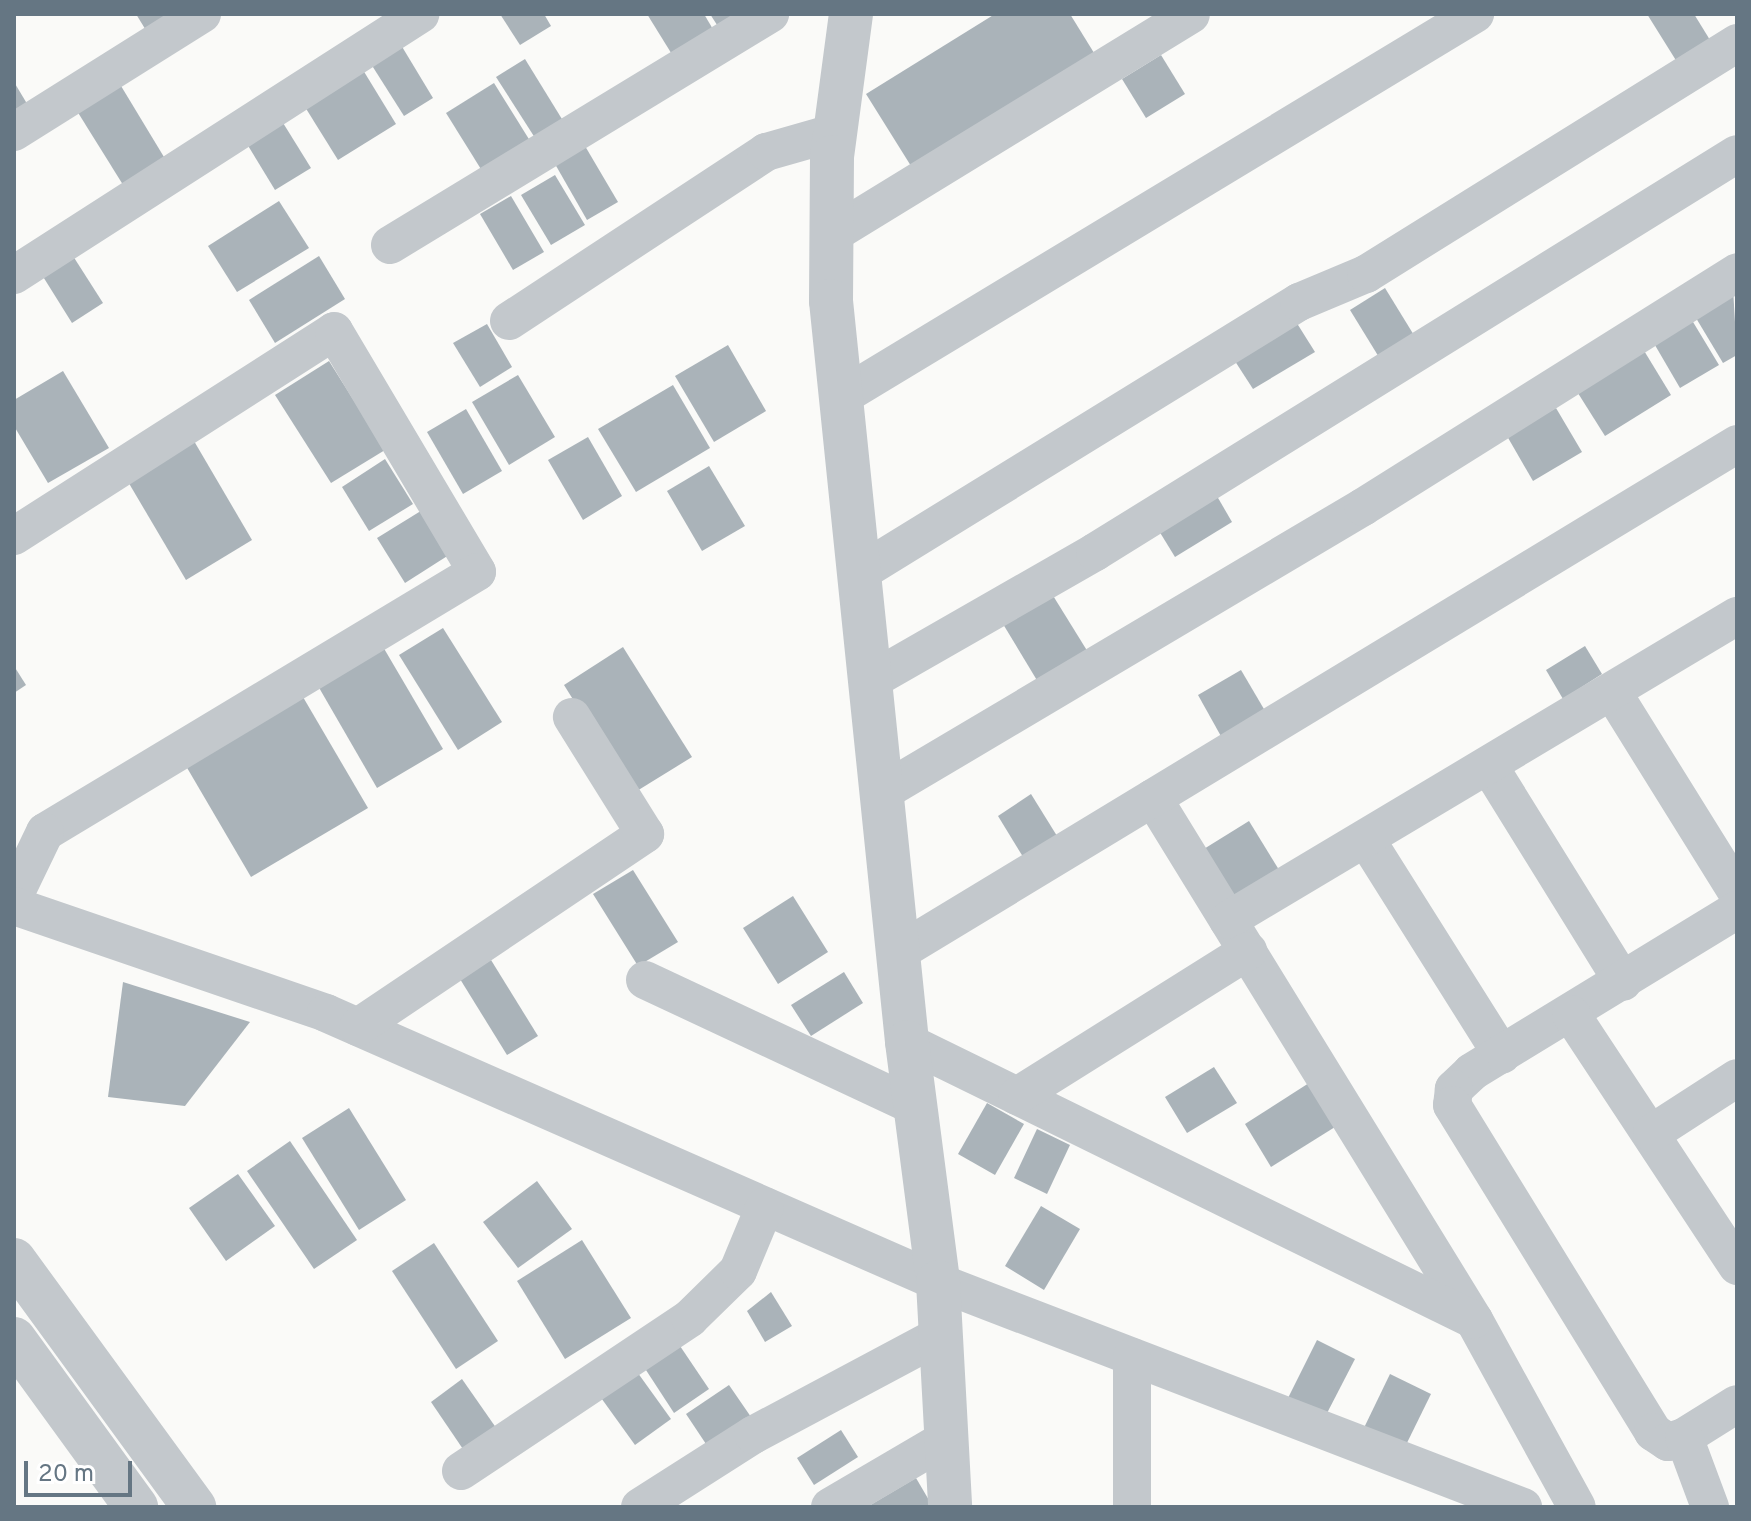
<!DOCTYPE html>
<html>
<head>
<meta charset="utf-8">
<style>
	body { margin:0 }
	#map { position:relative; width:1751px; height:1521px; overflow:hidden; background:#fafaf8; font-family:Overpass,sans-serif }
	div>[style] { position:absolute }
	.building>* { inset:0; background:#aab3b9 }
	.minor>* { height:38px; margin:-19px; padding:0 19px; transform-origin:19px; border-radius:19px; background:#c3c8cc }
	.tertiary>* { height:44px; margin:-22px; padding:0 22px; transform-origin:22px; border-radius:22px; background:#c3c8cc }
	span { translate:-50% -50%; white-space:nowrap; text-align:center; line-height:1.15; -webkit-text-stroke:8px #fff; paint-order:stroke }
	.frame { position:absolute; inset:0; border:16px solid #657683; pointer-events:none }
	.scale { position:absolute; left:24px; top:1461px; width:108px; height:36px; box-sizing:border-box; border:4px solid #657683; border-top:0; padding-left:10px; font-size:24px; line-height:28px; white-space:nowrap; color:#657683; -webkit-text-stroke:6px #fff; paint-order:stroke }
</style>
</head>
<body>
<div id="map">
	<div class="building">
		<div style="clip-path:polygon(136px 14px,171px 14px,147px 32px)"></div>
		<div style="clip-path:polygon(500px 14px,544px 14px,551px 26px,520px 45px)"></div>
		<div style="clip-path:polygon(647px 14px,704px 14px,714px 31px,673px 56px)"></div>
		<div style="clip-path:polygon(710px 14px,741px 14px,719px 28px)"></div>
		<div style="clip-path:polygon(995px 14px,1070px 14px,1099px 61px,916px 174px,866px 94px)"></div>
		<div style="clip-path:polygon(1647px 14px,1694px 14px,1710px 40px,1677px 62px)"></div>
		<div style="clip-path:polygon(401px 45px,433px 98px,404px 116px,371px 64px)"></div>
		<div style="clip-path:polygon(1161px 55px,1185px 94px,1146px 118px,1122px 79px)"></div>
		<div style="clip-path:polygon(525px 59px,565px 124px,537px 141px,496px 77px)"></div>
		<div style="clip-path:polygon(363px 70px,396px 124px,338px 160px,305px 107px)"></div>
		<div style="clip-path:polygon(115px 76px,167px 162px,125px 188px,72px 103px)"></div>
		<div style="clip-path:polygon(14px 82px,29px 107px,14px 116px)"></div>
		<div style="clip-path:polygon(494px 83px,532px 144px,484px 174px,446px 113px)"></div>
		<div style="clip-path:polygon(280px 118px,311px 168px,275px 190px,244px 139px)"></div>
		<div style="clip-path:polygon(585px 146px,618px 202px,587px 220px,555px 164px)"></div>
		<div style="clip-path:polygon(555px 175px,585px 225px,551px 245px,521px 195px)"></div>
		<div style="clip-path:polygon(511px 196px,544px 252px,513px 270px,480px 214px)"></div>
		<div style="clip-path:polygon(279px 201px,309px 248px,237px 292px,208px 246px)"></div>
		<div style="clip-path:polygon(73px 256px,103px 303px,72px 323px,42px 275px)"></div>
		<div style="clip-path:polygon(319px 256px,345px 299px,275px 343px,249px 300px)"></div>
		<div style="clip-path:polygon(1385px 288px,1420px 345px,1385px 367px,1350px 310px)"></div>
		<div style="clip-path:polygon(1733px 289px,1737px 355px,1723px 363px,1693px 313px)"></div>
		<div style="clip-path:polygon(1293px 317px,1315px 352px,1253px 389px,1231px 355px)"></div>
		<div style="clip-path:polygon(1690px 317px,1719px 365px,1680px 388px,1652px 340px)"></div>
		<div style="clip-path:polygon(487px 324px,512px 367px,480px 387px,453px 343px)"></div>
		<div style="clip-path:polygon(728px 345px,766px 411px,714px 442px,675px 376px)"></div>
		<div style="clip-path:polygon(1643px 349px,1671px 395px,1605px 436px,1576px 390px)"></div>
		<div style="clip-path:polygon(329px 361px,385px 450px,331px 483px,275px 395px)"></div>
		<div style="clip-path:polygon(63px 371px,109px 448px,48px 483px,14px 426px,14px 400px)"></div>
		<div style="clip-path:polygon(518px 375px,555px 437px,509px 465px,472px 402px)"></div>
		<div style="clip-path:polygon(673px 385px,710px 448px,636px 492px,598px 429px)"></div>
		<div style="clip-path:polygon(1556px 408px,1582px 452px,1533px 481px,1507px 436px)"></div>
		<div style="clip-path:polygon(466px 409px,502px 471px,463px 494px,427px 432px)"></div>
		<div style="clip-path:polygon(588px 437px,622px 496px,583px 520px,548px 460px)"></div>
		<div style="clip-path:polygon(194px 441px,252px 540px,186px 580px,127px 480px)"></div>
		<div style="clip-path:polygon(385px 459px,413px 504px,369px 531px,342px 487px)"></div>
		<div style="clip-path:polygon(709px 466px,745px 526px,702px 551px,667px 491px)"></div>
		<div style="clip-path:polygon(1214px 491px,1232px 522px,1175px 557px,1156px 526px)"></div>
		<div style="clip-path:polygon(424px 509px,452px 553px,405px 583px,377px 538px)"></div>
		<div style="clip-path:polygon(1052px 594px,1091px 657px,1041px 687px,1003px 624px)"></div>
		<div style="clip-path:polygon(443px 628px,502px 722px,458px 750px,399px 655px)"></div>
		<div style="clip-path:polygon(379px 640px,443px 749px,377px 788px,314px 679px)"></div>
		<div style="clip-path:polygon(1585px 646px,1602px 674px,1563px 699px,1546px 670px)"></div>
		<div style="clip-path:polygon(623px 647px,692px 757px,632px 794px,564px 685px)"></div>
		<div style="clip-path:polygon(14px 666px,26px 685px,14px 693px)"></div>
		<div style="clip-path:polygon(1241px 670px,1271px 721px,1227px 747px,1198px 695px)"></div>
		<div style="clip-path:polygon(303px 697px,368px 808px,251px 877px,186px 766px)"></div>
		<div style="clip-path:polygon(1031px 794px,1062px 844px,1028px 865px,998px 816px)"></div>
		<div style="clip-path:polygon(1249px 821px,1284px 878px,1234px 909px,1199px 852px)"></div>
		<div style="clip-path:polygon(633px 870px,678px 942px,638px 966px,593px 894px)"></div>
		<div style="clip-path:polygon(793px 896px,828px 952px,778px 984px,743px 928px)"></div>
		<div style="clip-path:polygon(491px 960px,538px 1036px,507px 1055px,460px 979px)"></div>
		<div style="clip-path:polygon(844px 972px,863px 1003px,811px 1036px,791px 1005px)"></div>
		<div style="clip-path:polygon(123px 982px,250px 1022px,185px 1106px,108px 1097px)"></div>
		<div style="clip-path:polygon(1214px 1067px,1237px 1103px,1187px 1133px,1165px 1097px)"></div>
		<div style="clip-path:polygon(1309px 1083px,1335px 1127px,1271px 1167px,1245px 1124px)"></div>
		<div style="clip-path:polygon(987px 1103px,1024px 1124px,995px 1175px,958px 1154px)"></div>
		<div style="clip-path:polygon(349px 1108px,406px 1200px,359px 1230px,302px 1138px)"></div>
		<div style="clip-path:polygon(1037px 1129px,1070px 1145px,1047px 1194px,1014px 1178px)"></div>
		<div style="clip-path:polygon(290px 1141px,357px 1240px,314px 1269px,247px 1171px)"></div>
		<div style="clip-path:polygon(238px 1174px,275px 1226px,226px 1261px,189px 1208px)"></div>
		<div style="clip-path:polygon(537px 1181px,572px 1229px,518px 1268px,483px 1222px)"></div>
		<div style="clip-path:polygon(1041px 1206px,1080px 1229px,1044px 1290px,1005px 1266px)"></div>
		<div style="clip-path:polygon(582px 1240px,631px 1318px,565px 1359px,517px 1281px)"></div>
		<div style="clip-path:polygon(434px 1243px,498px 1341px,456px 1369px,392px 1271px)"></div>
		<div style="clip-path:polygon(771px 1292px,792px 1326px,765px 1342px,747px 1311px)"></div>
		<div style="clip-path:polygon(1317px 1340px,1355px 1359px,1325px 1417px,1288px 1398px)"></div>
		<div style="clip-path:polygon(678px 1343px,709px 1389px,674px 1413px,644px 1367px)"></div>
		<div style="clip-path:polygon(635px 1369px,671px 1419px,635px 1445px,599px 1395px)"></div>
		<div style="clip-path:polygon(1390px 1374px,1431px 1394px,1402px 1453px,1361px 1434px)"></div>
		<div style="clip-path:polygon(462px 1379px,499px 1432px,467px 1455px,431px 1402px)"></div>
		<div style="clip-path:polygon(729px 1385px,751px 1417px,708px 1447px,686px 1414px)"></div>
		<div style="clip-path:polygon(841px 1430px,858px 1457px,814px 1485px,797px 1458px)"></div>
		<div style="clip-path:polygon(916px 1478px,933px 1507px,867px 1507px)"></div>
	</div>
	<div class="minor">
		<div style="left:14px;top:132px;width:222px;rotate:-32.1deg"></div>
		<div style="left:831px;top:235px;width:422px;rotate:-31.5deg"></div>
		<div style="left:390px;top:245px;width:445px;rotate:-31.3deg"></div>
		<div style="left:14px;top:275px;width:483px;rotate:-32.7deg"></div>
		<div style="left:509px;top:321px;width:308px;rotate:-33.3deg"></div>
		<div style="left:766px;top:152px;width:73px;rotate:-15.9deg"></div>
		<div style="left:841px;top:397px;width:741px;rotate:-31.14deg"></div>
		<div style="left:14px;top:536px;width:380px;rotate:-32.6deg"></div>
		<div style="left:334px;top:331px;width:280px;rotate:59.3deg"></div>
		<div style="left:477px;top:572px;width:504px;rotate:148.96deg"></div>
		<div style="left:45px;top:832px;width:71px;rotate:115.8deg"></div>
		<div style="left:859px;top:573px;width:517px;rotate:-31.63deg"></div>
		<div style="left:1299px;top:302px;width:73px;rotate:-22.7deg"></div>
		<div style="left:1366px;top:274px;width:437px;rotate:-31.9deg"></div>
		<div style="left:870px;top:681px;width:259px;rotate:-29.8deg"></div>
		<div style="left:1095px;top:552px;width:755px;rotate:-31.8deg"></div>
		<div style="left:1613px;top:693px;width:234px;rotate:58.1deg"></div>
		<div style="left:1489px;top:766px;width:254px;rotate:58.2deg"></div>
		<div style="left:881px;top:793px;width:560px;rotate:-30.68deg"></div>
		<div style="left:1363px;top:507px;width:442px;rotate:-32.1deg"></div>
		<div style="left:1153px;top:798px;width:613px;rotate:58.41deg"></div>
		<div style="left:1474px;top:1320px;width:213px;rotate:61.2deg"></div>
		<div style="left:1366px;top:839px;width:255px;rotate:57.8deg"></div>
		<div style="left:14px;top:906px;width:330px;rotate:18.9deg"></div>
		<div style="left:326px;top:1013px;width:669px;rotate:23.73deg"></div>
		<div style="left:938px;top:1282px;width:627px;rotate:21.04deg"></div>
		<div style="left:1737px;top:910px;width:311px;rotate:148.6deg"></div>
		<div style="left:1472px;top:1072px;width:25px;rotate:137deg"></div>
		<div style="left:1454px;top:1089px;width:16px;rotate:97deg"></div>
		<div style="left:1452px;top:1105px;width:384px;rotate:58.4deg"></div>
		<div style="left:1653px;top:1432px;width:18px;rotate:34deg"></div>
		<div style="left:1668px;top:1442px;width:17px;rotate:-17deg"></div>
		<div style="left:1684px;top:1437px;width:62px;rotate:-31.9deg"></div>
		<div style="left:1228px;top:920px;width:593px;rotate:-30.85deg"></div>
		<div style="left:897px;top:953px;width:982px;rotate:-31.21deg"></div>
		<div style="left:645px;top:980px;width:299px;rotate:25.1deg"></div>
		<div style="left:1571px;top:1014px;width:302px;rotate:56.6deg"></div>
		<div style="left:358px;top:1027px;width:346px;rotate:-33.9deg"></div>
		<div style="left:645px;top:834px;width:138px;rotate:-122deg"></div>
		<div style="left:907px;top:1042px;width:631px;rotate:26.12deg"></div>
		<div style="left:1017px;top:1096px;width:273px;rotate:-32.1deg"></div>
		<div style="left:1652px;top:1133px;width:101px;rotate:-32.9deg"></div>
		<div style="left:1132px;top:1357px;width:150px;rotate:90deg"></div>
		<div style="left:1684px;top:1437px;width:75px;rotate:69.6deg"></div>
		<div style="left:461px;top:1471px;width:275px;rotate:-33.7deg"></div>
		<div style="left:690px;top:1318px;width:67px;rotate:-44.4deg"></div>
		<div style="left:738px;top:1271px;width:70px;rotate:-67.4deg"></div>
		<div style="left:640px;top:1507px;width:134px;rotate:-32.5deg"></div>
		<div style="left:753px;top:1435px;width:212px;rotate:-28.1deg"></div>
		<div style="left:830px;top:1507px;width:134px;rotate:-30.4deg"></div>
	</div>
	<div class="tertiary">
		<div style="left:851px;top:14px;width:144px;rotate:97.6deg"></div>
		<div style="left:832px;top:157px;width:144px;rotate:90.4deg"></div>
		<div style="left:831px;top:301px;width:745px;rotate:84.14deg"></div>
		<div style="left:907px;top:1042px;width:242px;rotate:82.6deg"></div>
		<div style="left:938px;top:1282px;width:225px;rotate:86.9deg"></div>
		<div style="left:14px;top:1260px;width:306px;rotate:53.9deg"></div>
		<div style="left:14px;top:1339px;width:208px;rotate:54deg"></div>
	</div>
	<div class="frame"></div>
	<div class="scale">20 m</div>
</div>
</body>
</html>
